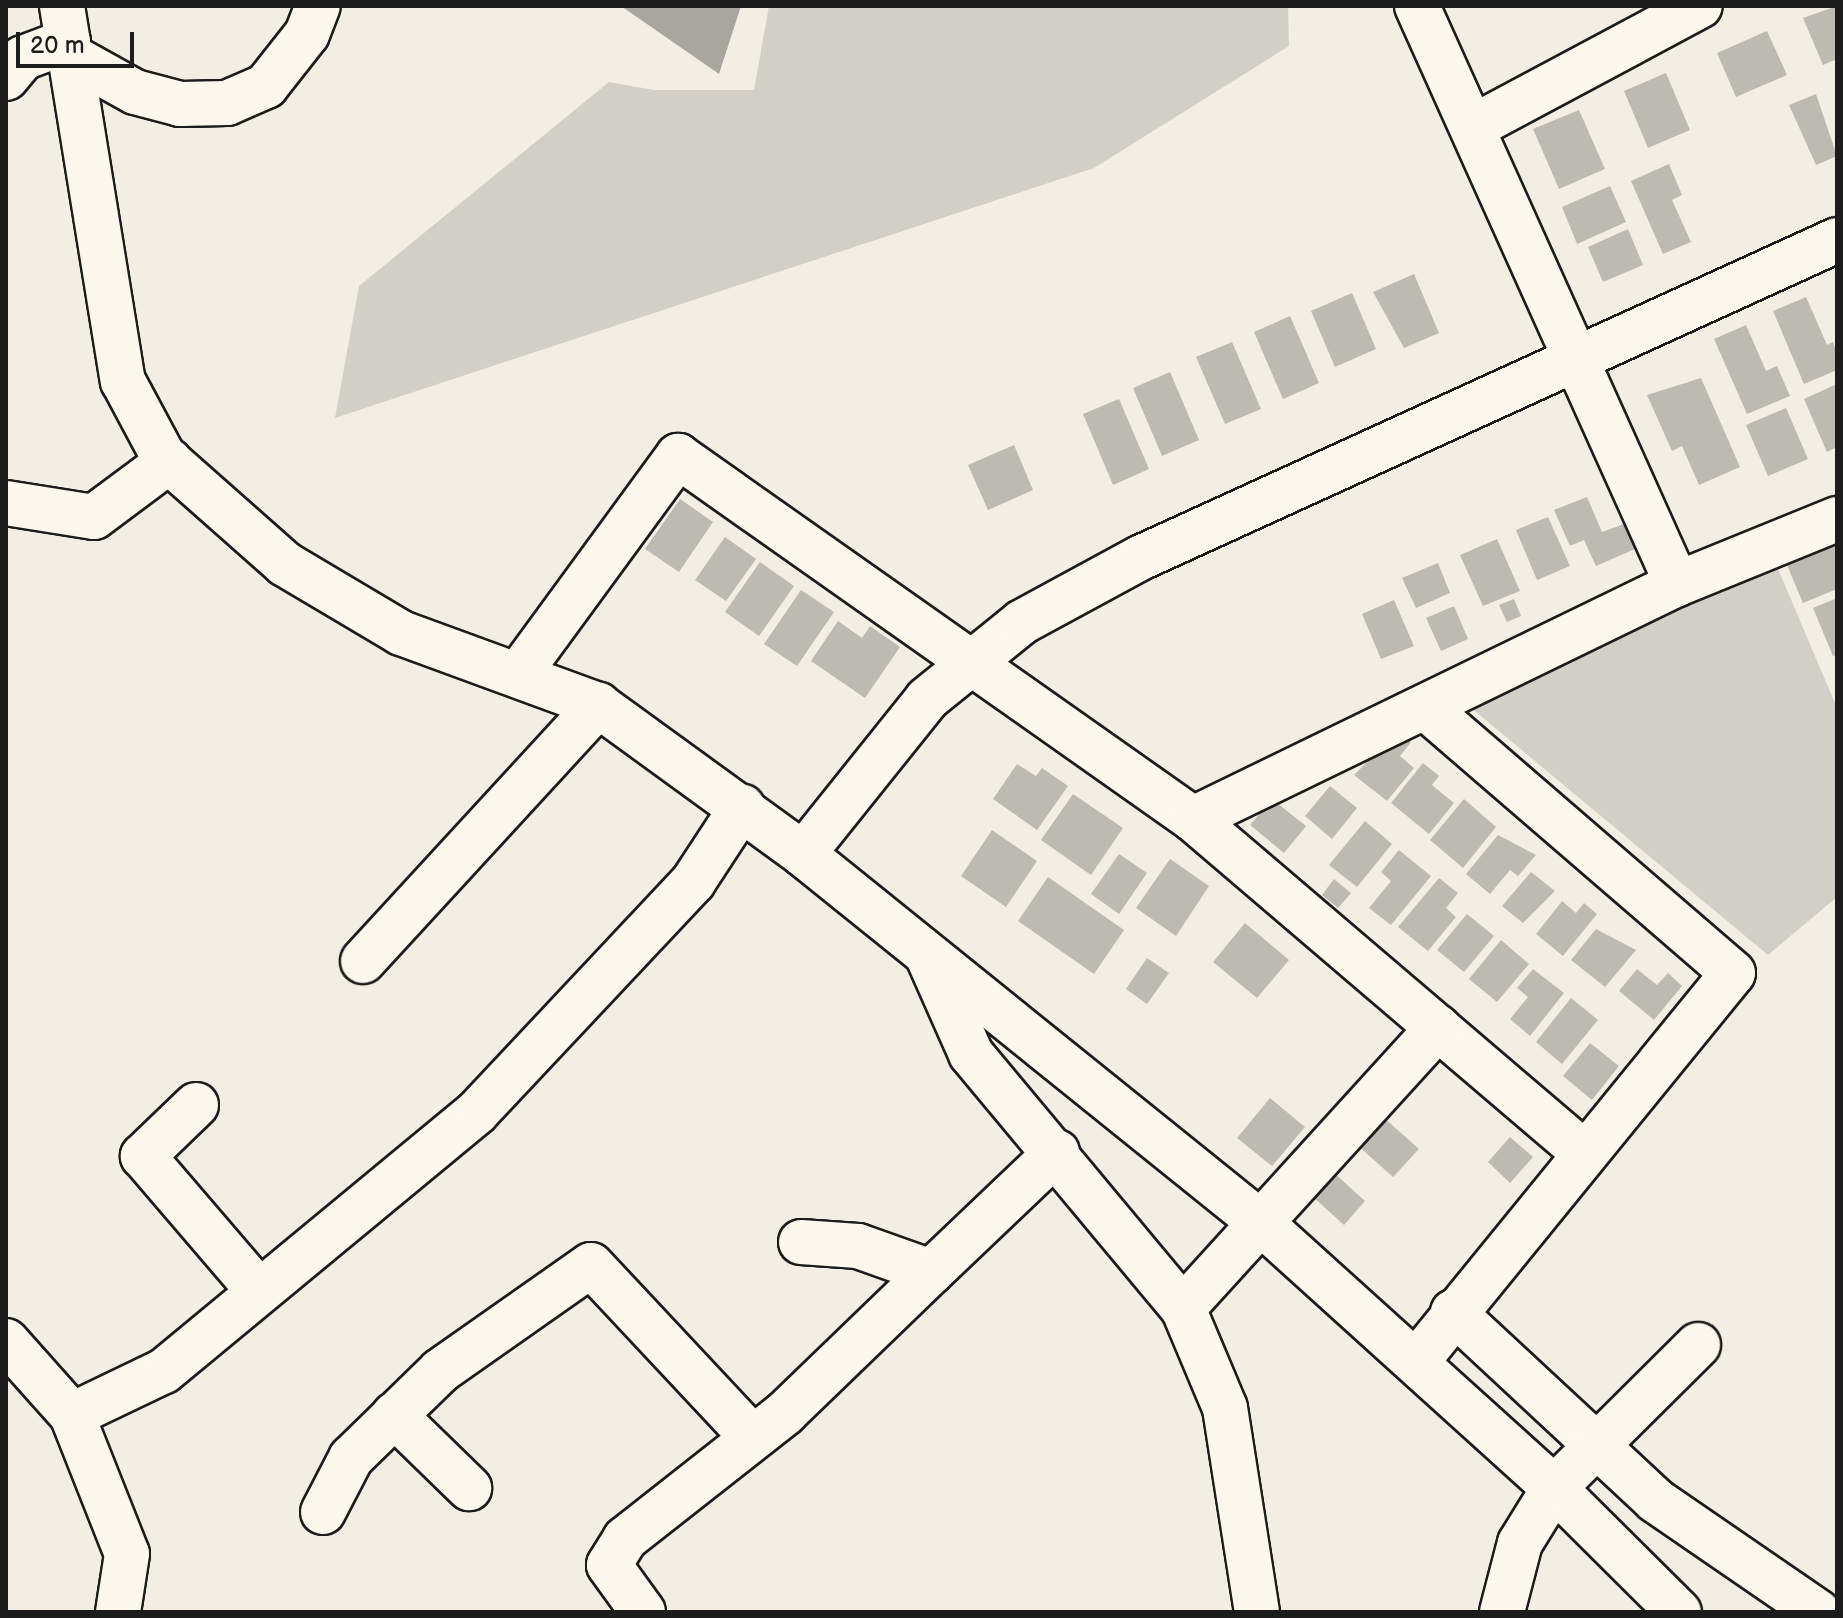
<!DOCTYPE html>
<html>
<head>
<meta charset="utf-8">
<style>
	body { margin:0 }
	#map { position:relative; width:1843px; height:1618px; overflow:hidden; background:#f2eee4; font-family:"Balsamiq Sans",sans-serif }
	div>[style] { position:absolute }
	.green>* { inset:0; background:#d2cfc6 }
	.water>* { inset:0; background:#a9a6a0 }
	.building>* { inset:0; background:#bdbab1 }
	.roads { filter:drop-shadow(2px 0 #1c1c1c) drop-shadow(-2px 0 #1c1c1c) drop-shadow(0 2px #1c1c1c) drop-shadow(0 -2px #1c1c1c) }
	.minor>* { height:44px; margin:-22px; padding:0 22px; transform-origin:22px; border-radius:22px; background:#fbf7ec }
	span { translate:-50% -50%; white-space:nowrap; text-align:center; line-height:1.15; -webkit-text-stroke:7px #fbf7ec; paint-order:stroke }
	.frame { position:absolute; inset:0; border:8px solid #1c1c1c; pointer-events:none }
	.scale { position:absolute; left:16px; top:32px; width:118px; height:36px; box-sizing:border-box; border:4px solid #1c1c1c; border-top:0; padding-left:10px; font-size:24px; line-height:28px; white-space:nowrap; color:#1c1c1c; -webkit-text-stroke:6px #fbf7ec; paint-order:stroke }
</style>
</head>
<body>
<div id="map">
	<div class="green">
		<div style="clip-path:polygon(769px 6px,1288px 6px,1289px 46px,1094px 168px,335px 418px,359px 286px,609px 82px,654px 90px,754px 90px)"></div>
		<div style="clip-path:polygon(1773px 557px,1837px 708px,1837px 897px,1768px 955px,1464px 702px)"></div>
	</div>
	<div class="water">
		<div style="clip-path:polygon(621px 6px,741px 6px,719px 74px)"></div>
	</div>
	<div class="building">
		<div style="clip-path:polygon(1837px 6px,1837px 59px,1823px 65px,1803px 18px)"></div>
		<div style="clip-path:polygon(1767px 31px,1787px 75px,1736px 97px,1717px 53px)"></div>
		<div style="clip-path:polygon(1666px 73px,1690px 130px,1648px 148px,1624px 91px)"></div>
		<div style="clip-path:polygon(1816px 94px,1837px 156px,1816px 165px,1789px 105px)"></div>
		<div style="clip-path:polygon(1579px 110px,1605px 169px,1559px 189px,1533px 129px)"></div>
		<div style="clip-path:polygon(1669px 164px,1682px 195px,1672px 200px,1691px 242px,1663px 254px,1631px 181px)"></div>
		<div style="clip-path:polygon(1610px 186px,1626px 222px,1577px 244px,1562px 207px)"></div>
		<div style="clip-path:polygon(1628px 229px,1643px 265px,1603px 282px,1588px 247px)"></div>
		<div style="clip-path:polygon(1414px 274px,1439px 333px,1404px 348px,1373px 292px)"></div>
		<div style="clip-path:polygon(1352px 293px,1376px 349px,1335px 367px,1311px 311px)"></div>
		<div style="clip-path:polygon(1806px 297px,1827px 345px,1833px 342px,1837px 353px,1837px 370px,1804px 384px,1773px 311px)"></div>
		<div style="clip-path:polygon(1290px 316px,1319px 383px,1283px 399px,1254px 332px)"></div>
		<div style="clip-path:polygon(1746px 325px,1766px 371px,1777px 366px,1790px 396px,1747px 414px,1714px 339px)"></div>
		<div style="clip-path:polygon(1232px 342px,1261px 409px,1225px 424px,1196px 357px)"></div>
		<div style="clip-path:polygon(1170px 372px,1199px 440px,1162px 456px,1133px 388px)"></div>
		<div style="clip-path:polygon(1701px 378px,1740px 467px,1699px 485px,1682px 446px,1672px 451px,1647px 395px)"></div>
		<div style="clip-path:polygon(1837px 384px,1837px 447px,1827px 452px,1804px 399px)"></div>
		<div style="clip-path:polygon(1119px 399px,1149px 469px,1113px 485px,1083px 414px)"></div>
		<div style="clip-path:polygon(1786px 408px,1808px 459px,1768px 476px,1746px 425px)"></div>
		<div style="clip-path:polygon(1014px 445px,1033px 490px,988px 510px,968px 465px)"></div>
		<div style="clip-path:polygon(1587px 497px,1602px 532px,1624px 524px,1635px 549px,1596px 566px,1584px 540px,1570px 546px,1554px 510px)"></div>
		<div style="clip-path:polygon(680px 499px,713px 522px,679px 572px,645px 549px)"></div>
		<div style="clip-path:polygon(1548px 517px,1570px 566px,1537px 580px,1516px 530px)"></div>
		<div style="clip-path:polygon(1837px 536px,1837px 589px,1803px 603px,1784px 558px)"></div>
		<div style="clip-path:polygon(725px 537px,756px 559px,726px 601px,695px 580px)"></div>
		<div style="clip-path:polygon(1497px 539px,1520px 591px,1483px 606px,1460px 555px)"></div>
		<div style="clip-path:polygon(760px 562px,794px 586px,759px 636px,725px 612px)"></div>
		<div style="clip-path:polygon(1438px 563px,1450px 593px,1416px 608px,1402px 578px)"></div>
		<div style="clip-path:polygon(801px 590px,834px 612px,797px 666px,764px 644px)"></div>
		<div style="clip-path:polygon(1837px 598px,1837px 655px,1833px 656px,1813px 608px)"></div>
		<div style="clip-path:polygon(1514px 599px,1521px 616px,1507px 622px,1499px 605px)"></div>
		<div style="clip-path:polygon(1394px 600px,1414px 646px,1381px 659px,1362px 614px)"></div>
		<div style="clip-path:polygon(1454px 606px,1468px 639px,1441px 651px,1426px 618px)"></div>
		<div style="clip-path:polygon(838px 621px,862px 638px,870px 626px,900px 647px,865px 698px,811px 661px)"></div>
		<div style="clip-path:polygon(1397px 732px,1411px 742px,1400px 756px,1414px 768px,1387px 801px,1354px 775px)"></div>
		<div style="clip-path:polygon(1423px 763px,1439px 776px,1432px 785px,1454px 803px,1429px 834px,1391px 803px)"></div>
		<div style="clip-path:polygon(1017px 764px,1036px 776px,1042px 768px,1068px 786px,1037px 830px,993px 799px)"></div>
		<div style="clip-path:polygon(1330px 786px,1357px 808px,1332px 839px,1305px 816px)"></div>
		<div style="clip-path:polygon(1073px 794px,1123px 828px,1091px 875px,1041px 840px)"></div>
		<div style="clip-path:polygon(1272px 799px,1306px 826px,1284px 853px,1250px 825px)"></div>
		<div style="clip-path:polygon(1464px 799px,1496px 827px,1463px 868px,1430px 840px)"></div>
		<div style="clip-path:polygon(1365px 821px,1392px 844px,1357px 887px,1329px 865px)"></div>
		<div style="clip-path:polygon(992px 830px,1037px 861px,1006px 907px,961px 876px)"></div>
		<div style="clip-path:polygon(1498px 835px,1536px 855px,1518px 876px,1510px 870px,1490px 894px,1466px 874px)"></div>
		<div style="clip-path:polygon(1399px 850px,1431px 876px,1391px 925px,1369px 908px,1391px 881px,1381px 872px)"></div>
		<div style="clip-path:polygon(1119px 854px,1147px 873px,1119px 914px,1091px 894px)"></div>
		<div style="clip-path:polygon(1170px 859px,1209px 886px,1176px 936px,1136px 908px)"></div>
		<div style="clip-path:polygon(1531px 872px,1555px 891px,1523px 923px,1502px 906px)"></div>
		<div style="clip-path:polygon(1048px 877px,1124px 930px,1094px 974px,1018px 921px)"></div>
		<div style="clip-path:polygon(1439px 878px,1458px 893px,1446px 908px,1456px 917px,1428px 951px,1398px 927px)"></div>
		<div style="clip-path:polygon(1334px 879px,1351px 893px,1338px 908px,1322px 895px)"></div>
		<div style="clip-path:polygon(1562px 901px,1576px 913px,1584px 903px,1597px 914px,1563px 956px,1536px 934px)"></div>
		<div style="clip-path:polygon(1467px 914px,1494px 936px,1464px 972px,1437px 950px)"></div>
		<div style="clip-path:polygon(1245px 923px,1289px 960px,1257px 998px,1213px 962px)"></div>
		<div style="clip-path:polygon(1596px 929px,1636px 950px,1605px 987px,1571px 960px)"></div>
		<div style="clip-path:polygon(1501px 940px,1529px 964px,1497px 1002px,1469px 979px)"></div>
		<div style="clip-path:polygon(1147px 958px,1169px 973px,1147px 1004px,1126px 989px)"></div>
		<div style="clip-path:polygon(1533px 969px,1564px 993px,1530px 1036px,1510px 1019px,1528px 997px,1517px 988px)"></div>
		<div style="clip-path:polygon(1637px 969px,1657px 985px,1668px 973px,1682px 986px,1654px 1020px,1619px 991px)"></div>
		<div style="clip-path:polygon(1571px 998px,1598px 1020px,1562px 1064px,1536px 1042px)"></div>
		<div style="clip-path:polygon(1590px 1043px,1619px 1066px,1592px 1100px,1563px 1076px)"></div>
		<div style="clip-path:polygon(1270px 1098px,1305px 1127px,1272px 1166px,1237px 1138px)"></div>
		<div style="clip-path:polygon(1382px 1116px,1419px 1149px,1393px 1177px,1356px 1144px)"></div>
		<div style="clip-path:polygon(1510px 1137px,1533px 1157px,1510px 1183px,1488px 1162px)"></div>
		<div style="clip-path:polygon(1333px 1172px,1365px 1201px,1344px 1225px,1312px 1196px)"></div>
	</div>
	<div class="roads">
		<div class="minor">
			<div style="left:62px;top:6px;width:380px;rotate:80.8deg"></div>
			<div style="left:123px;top:381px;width:85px;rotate:61.9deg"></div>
			<div style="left:163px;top:456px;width:163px;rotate:41.5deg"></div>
			<div style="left:285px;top:564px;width:135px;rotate:30.7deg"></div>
			<div style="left:401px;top:633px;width:210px;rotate:20.1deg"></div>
			<div style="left:598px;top:705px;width:253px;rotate:36deg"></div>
			<div style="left:803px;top:854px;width:588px;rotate:38.86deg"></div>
			<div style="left:1261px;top:1223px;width:395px;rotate:42.1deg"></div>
			<div style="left:1554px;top:1488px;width:176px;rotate:44.8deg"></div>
			<div style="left:1417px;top:6px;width:634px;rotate:65.78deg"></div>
			<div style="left:70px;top:56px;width:74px;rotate:29deg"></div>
			<div style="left:135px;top:92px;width:47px;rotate:14.9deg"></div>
			<div style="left:180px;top:104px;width:47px;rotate:-1.2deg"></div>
			<div style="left:227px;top:103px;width:43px;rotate:-23.6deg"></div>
			<div style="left:266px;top:86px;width:66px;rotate:-51.7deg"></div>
			<div style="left:307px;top:34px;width:30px;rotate:-69deg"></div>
			<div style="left:6px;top:78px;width:26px;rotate:-50deg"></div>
			<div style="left:23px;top:58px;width:48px;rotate:-20.7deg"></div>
			<div style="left:1473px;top:127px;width:257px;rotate:-28.1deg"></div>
			<div style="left:6px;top:503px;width:89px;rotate:9deg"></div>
			<div style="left:94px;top:517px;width:94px;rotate:-36.7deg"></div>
			<div style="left:520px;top:672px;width:268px;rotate:-53.8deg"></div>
			<div style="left:678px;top:456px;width:630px;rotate:35.18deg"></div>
			<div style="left:1193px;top:819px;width:513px;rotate:40.49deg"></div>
			<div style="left:1193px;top:819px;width:538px;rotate:-25.9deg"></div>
			<div style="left:1677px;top:584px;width:173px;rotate:-22.1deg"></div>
			<div style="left:803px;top:854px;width:198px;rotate:-51.3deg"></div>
			<div style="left:927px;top:699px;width:122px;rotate:-39deg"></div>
			<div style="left:1022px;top:622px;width:134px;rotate:-28.5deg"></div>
			<div style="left:1140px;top:558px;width:766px;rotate:-24.52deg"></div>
			<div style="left:929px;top:959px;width:104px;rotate:66.1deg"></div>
			<div style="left:971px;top:1054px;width:331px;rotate:50.2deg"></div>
			<div style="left:1183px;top:1308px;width:108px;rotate:67.2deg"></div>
			<div style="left:1225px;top:1408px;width:206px;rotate:81.1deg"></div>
			<div style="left:363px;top:961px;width:348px;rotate:-47.4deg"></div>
			<div style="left:196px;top:1105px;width:74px;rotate:136.1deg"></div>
			<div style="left:143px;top:1156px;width:177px;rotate:49.4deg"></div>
			<div style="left:801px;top:1242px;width:57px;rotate:4deg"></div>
			<div style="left:858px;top:1246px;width:77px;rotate:19.6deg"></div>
			<div style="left:931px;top:1272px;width:174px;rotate:-43.6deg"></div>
			<div style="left:1183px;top:1308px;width:379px;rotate:-47.7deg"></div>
			<div style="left:1453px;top:1312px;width:276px;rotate:42.9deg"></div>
			<div style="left:1655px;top:1500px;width:198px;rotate:34.5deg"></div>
			<div style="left:6px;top:1341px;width:99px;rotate:48.3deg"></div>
			<div style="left:72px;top:1415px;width:102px;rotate:-25.6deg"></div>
			<div style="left:164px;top:1371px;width:406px;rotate:-39.6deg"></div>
			<div style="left:477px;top:1112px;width:316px;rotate:-46.8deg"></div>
			<div style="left:693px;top:882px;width:90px;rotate:-56.8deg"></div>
			<div style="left:1417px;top:1361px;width:500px;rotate:-50.84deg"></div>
			<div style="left:1733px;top:973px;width:404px;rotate:-139.2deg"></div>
			<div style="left:72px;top:1415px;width:149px;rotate:68.4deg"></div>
			<div style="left:127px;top:1554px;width:59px;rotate:98.8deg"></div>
			<div style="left:394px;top:1415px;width:105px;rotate:44.2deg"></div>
			<div style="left:323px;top:1512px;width:61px;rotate:-62.6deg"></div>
			<div style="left:351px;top:1458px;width:124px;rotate:-44.3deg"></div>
			<div style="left:440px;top:1371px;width:184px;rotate:-35.1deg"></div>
			<div style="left:591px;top:1265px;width:237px;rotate:46.9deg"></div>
			<div style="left:643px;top:1612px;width:58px;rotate:-125.9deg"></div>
			<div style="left:609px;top:1565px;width:31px;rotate:-58deg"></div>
			<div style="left:625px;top:1539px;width:204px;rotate:-38.2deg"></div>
			<div style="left:785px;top:1413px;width:203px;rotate:-44deg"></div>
			<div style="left:1502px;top:1612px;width:71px;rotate:-75.4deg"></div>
			<div style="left:1520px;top:1543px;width:65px;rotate:-58.3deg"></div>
			<div style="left:1554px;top:1488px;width:203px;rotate:-44.8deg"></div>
		</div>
	</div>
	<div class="frame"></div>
	<div class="scale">20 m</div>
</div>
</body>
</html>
